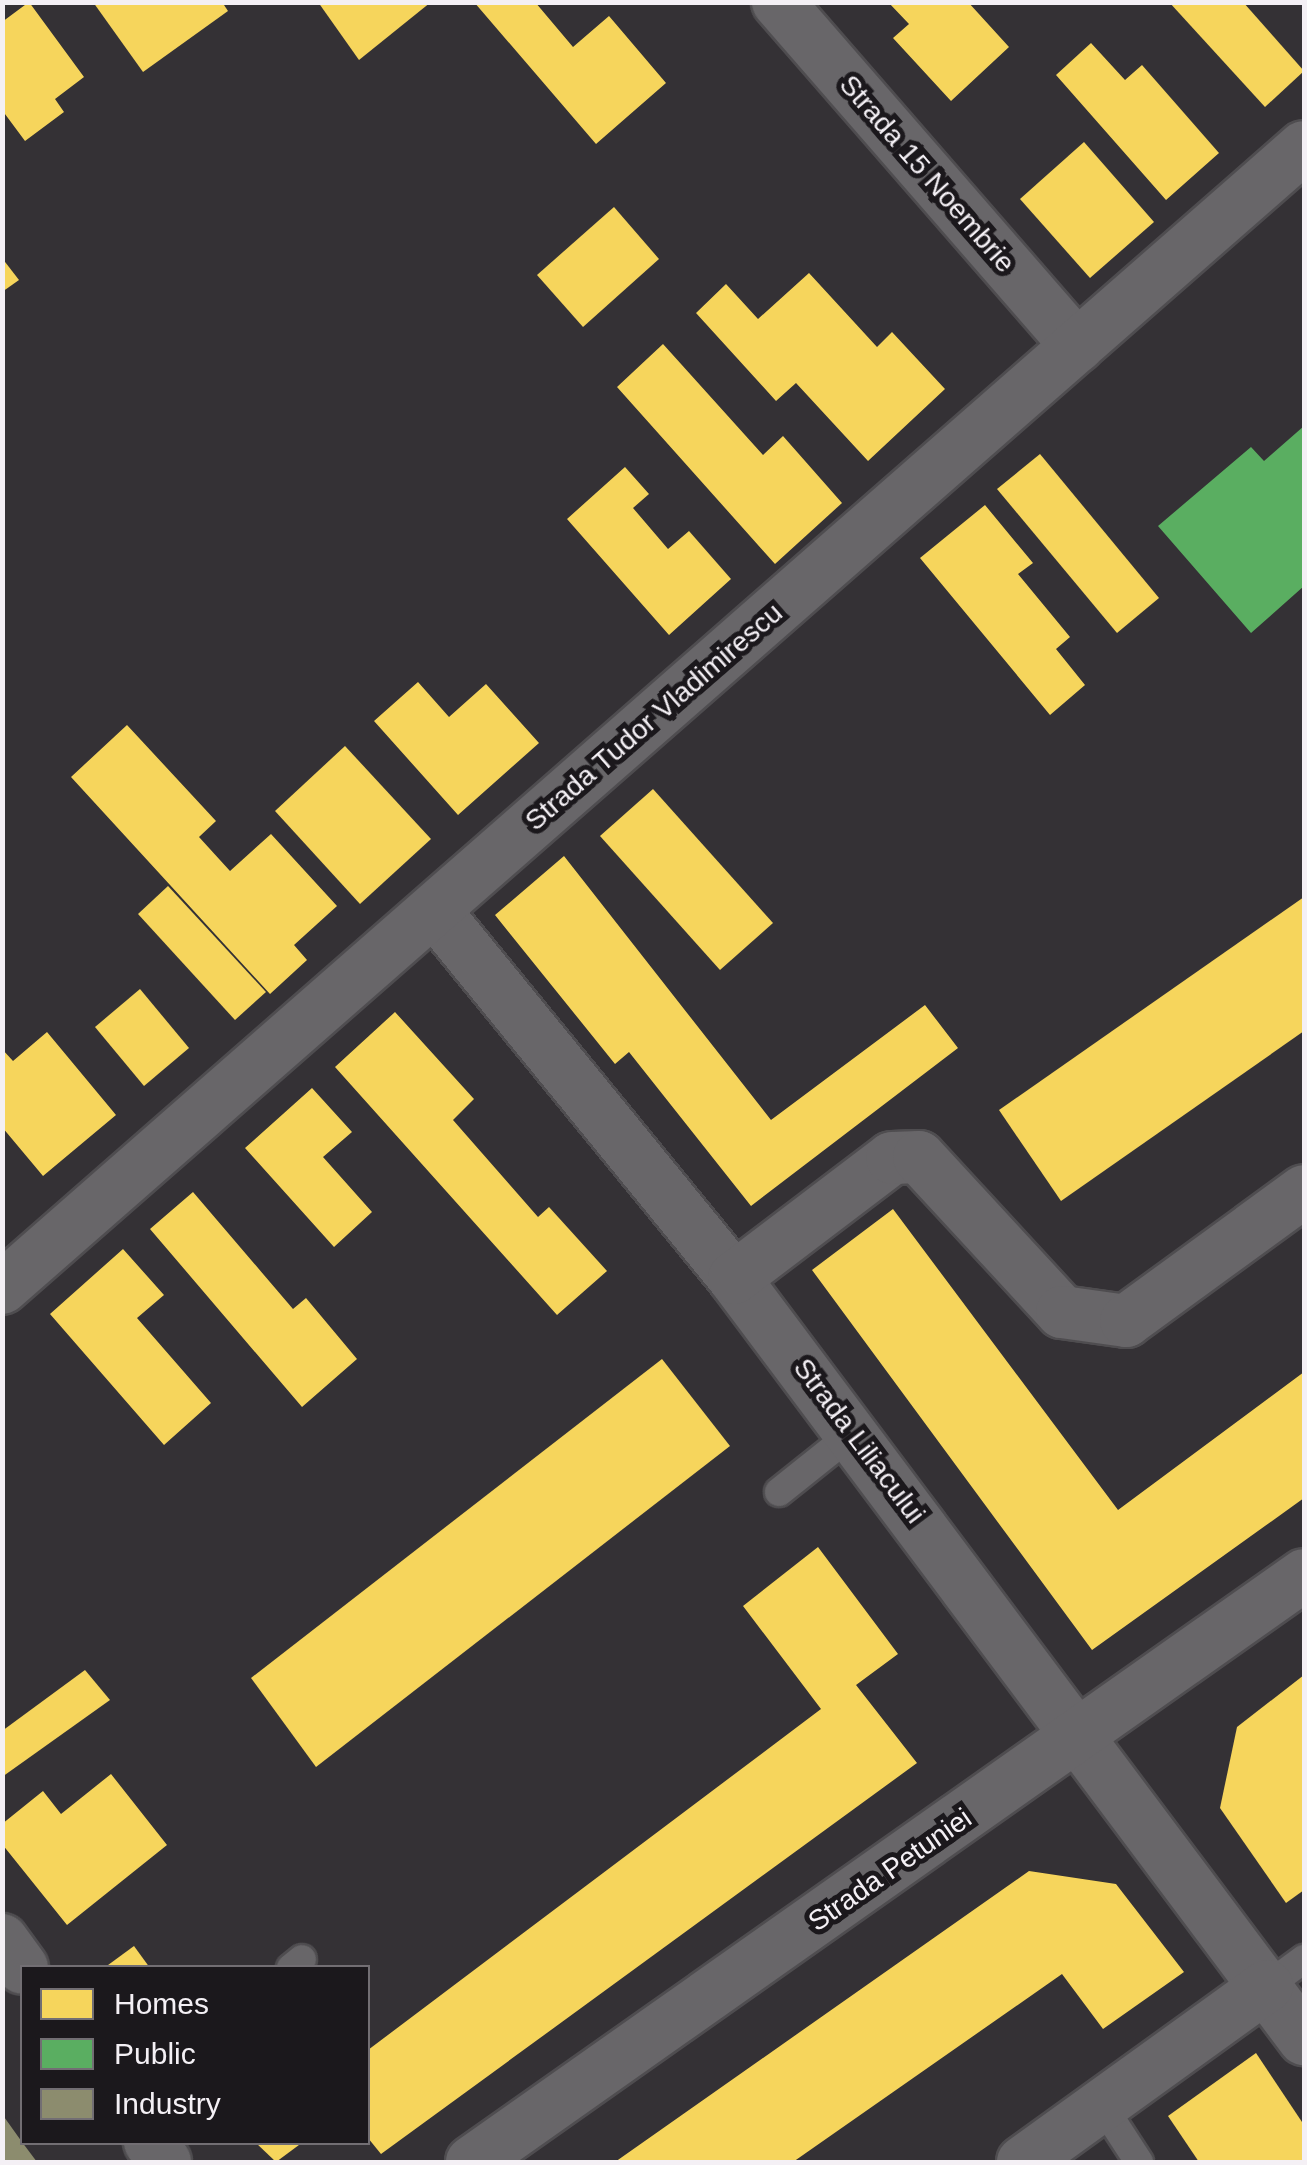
<!DOCTYPE html>
<html>
<head>
<meta charset="utf-8">
<style>
	body { margin:0 }
	#map { position:relative; width:1307px; height:2165px; overflow:hidden; background:#343135; font-family:Arial,sans-serif }
	div>[style] { position:absolute }
	.homes>* { inset:0; background:#f6d55c }
	.public>* { inset:0; background:#5aae61 }
	.industry>* { inset:0; background:#8c8c6e }
	.roads { filter:drop-shadow(2px 0 #4f4d50) drop-shadow(-2px 0 #4f4d50) drop-shadow(0 2px #4f4d50) drop-shadow(0 -2px #4f4d50) }
	.lane>* { height:28px; margin:-14px; padding:0 14px; transform-origin:14px; border-radius:14px; background:#686669 }
	.street>* { height:52px; margin:-26px; padding:0 26px; transform-origin:26px; border-radius:26px; background:#686669 }
	span { translate:-50% -50%; white-space:nowrap; text-align:center; line-height:1.15; -webkit-text-stroke:10px #1b181c; paint-order:stroke }
	.street-label { font-size:28px; color:#f4f0f5 }
	.frame { position:absolute; inset:0; border:5px solid #f4f0f5; pointer-events:none }
	.legend { position:absolute; left:20px; top:1965px; width:350px; height:180px; box-sizing:border-box; background:#1b181c; border:2px solid #726e73; margin:0; padding:12px 18px; list-style:none; font-size:30px; color:#f4f0f5 }
	.legend li { display:flex; align-items:center; gap:20px; height:50px }
	.legend b { width:50px; border:2px solid #726e73 }
</style>
</head>
<body>
<div id="map">
	<div class="homes">
		<div style="clip-path:polygon(29px 2px,84px 77px,55px 99px,64px 112px,25px 141px,2px 110px,2px 22px)"></div>
		<div style="clip-path:polygon(93px 2px,222px 2px,228px 11px,143px 72px)"></div>
		<div style="clip-path:polygon(318px 2px,431px 2px,359px 60px)"></div>
		<div style="clip-path:polygon(474px 2px,535px 2px,573px 47px,609px 16px,666px 83px,596px 144px)"></div>
		<div style="clip-path:polygon(888px 2px,968px 2px,1009px 47px,951px 101px,893px 38px,909px 24px)"></div>
		<div style="clip-path:polygon(1169px 2px,1243px 2px,1304px 71px,1265px 107px)"></div>
		<div style="clip-path:polygon(1091px 43px,1125px 80px,1142px 65px,1219px 153px,1166px 200px,1056px 75px)"></div>
		<div style="clip-path:polygon(1084px 142px,1154px 222px,1090px 278px,1020px 199px)"></div>
		<div style="clip-path:polygon(614px 207px,659px 259px,583px 327px,537px 275px)"></div>
		<div style="clip-path:polygon(2px 258px,19px 280px,2px 292px)"></div>
		<div style="clip-path:polygon(809px 273px,877px 347px,892px 332px,945px 389px,868px 461px,796px 383px,776px 401px,696px 313px,726px 284px,758px 319px)"></div>
		<div style="clip-path:polygon(663px 344px,763px 455px,783px 436px,842px 503px,775px 564px,617px 387px)"></div>
		<div style="clip-path:polygon(1040px 454px,1159px 598px,1117px 633px,997px 489px)"></div>
		<div style="clip-path:polygon(625px 467px,649px 494px,633px 508px,668px 549px,689px 531px,731px 579px,669px 635px,567px 519px)"></div>
		<div style="clip-path:polygon(985px 505px,1033px 563px,1018px 574px,1070px 637px,1056px 649px,1085px 685px,1050px 715px,920px 558px)"></div>
		<div style="clip-path:polygon(418px 682px,449px 717px,486px 684px,539px 743px,458px 815px,374px 721px)"></div>
		<div style="clip-path:polygon(127px 725px,216px 821px,199px 837px,230px 871px,271px 834px,337px 906px,294px 945px,307px 960px,270px 994px,71px 777px)"></div>
		<div style="clip-path:polygon(345px 746px,431px 839px,360px 904px,275px 811px)"></div>
		<div style="clip-path:polygon(653px 789px,773px 923px,720px 970px,600px 836px)"></div>
		<div style="clip-path:polygon(564px 856px,771px 1120px,925px 1005px,958px 1048px,751px 1206px,629px 1052px,615px 1064px,495px 915px)"></div>
		<div style="clip-path:polygon(168px 886px,266px 992px,235px 1020px,138px 914px)"></div>
		<div style="clip-path:polygon(1304px 897px,1304px 1031px,1061px 1201px,999px 1110px)"></div>
		<div style="clip-path:polygon(140px 989px,189px 1048px,144px 1086px,95px 1027px)"></div>
		<div style="clip-path:polygon(395px 1012px,474px 1099px,453px 1120px,538px 1217px,549px 1207px,607px 1271px,557px 1315px,335px 1067px)"></div>
		<div style="clip-path:polygon(47px 1032px,116px 1115px,43px 1176px,2px 1127px,2px 1049px,13px 1061px)"></div>
		<div style="clip-path:polygon(312px 1088px,352px 1132px,323px 1157px,372px 1212px,334px 1247px,245px 1148px)"></div>
		<div style="clip-path:polygon(193px 1192px,293px 1309px,306px 1298px,357px 1359px,302px 1407px,150px 1229px)"></div>
		<div style="clip-path:polygon(893px 1209px,1118px 1510px,1304px 1372px,1304px 1498px,1092px 1650px,812px 1270px)"></div>
		<div style="clip-path:polygon(123px 1249px,164px 1295px,137px 1318px,211px 1403px,164px 1445px,50px 1314px)"></div>
		<div style="clip-path:polygon(662px 1359px,730px 1446px,316px 1767px,251px 1678px)"></div>
		<div style="clip-path:polygon(818px 1547px,898px 1654px,856px 1685px,917px 1763px,381px 2154px,368px 2138px,368px 2050px,821px 1709px,743px 1606px)"></div>
		<div style="clip-path:polygon(85px 1670px,110px 1700px,2px 1777px,2px 1731px)"></div>
		<div style="clip-path:polygon(1304px 1675px,1304px 1890px,1286px 1903px,1220px 1808px,1237px 1727px)"></div>
		<div style="clip-path:polygon(111px 1774px,167px 1845px,67px 1925px,2px 1844px,2px 1824px,43px 1791px,61px 1814px)"></div>
		<div style="clip-path:polygon(1029px 1871px,1116px 1884px,1184px 1972px,1103px 2029px,1062px 1974px,793px 2162px,615px 2162px)"></div>
		<div style="clip-path:polygon(134px 1946px,150px 1968px,104px 1968px)"></div>
		<div style="clip-path:polygon(1256px 2053px,1304px 2125px,1304px 2162px,1199px 2162px,1168px 2116px)"></div>
		<div style="clip-path:polygon(255px 2142px,303px 2142px,276px 2162px)"></div>
	</div>
	<div class="public">
		<div style="clip-path:polygon(1304px 426px,1304px 586px,1251px 633px,1158px 526px,1251px 447px,1264px 461px)"></div>
	</div>
	<div class="industry">
		<div style="clip-path:polygon(2px 2114px,22px 2142px,37px 2162px,2px 2162px)"></div>
	</div>
	<div class="roads">
		<div class="lane">
			<div style="left:779px;top:1492px;width:95px;rotate:-38.6deg"></div>
			<div style="left:291px;top:1968px;width:14px;rotate:-39deg"></div>
			<div style="left:1267px;top:1986px;width:46px;rotate:-36.1deg"></div>
			<div style="left:1102px;top:2105px;width:68px;rotate:57deg"></div>
		</div>
		<div class="street">
			<div style="left:778px;top:2px;width:456px;rotate:49deg"></div>
			<div style="left:434px;top:910px;width:475px;rotate:50.8deg"></div>
			<div style="left:734px;top:1278px;width:951px;rotate:53.17deg"></div>
			<div style="left:734px;top:1278px;width:198px;rotate:-37.2deg"></div>
			<div style="left:892px;top:1158px;width:27px;rotate:-2deg"></div>
			<div style="left:919px;top:1157px;width:211px;rotate:47.3deg"></div>
			<div style="left:1062px;top:1312px;width:65px;rotate:8deg"></div>
			<div style="left:1126px;top:1321px;width:220px;rotate:-36.1deg"></div>
			<div style="left:2px;top:1288px;width:1731px;rotate:-41.23deg"></div>
			<div style="left:2px;top:1940px;width:34px;rotate:54deg"></div>
			<div style="left:150px;top:2142px;width:25px;rotate:53deg"></div>
			<div style="left:472px;top:2162px;width:1018px;rotate:-35.2deg"></div>
			<div style="left:1023px;top:2162px;width:301px;rotate:-35.8deg"></div>
		</div>
	</div>
	<div class="street-label">
		<span style="left:927px;top:174px;rotate:49deg">Strada 15 Noembrie</span>
		<span style="left:654px;top:717px;rotate:-41deg">Strada Tudor Vladimirescu</span>
		<span style="left:859px;top:1441px;rotate:53deg">Strada Liliacului</span>
		<span style="left:890px;top:1870px;rotate:-35deg">Strada Petuniei</span>
	</div>
	<div class="frame"></div>
	<ul class="legend">
	<li><b style="height:28px;background:#f6d55c"></b>Homes</li>
	<li><b style="height:28px;background:#5aae61"></b>Public</li>
	<li><b style="height:28px;background:#8c8c6e"></b>Industry</li>
	</ul>
</div>
</body>
</html>
